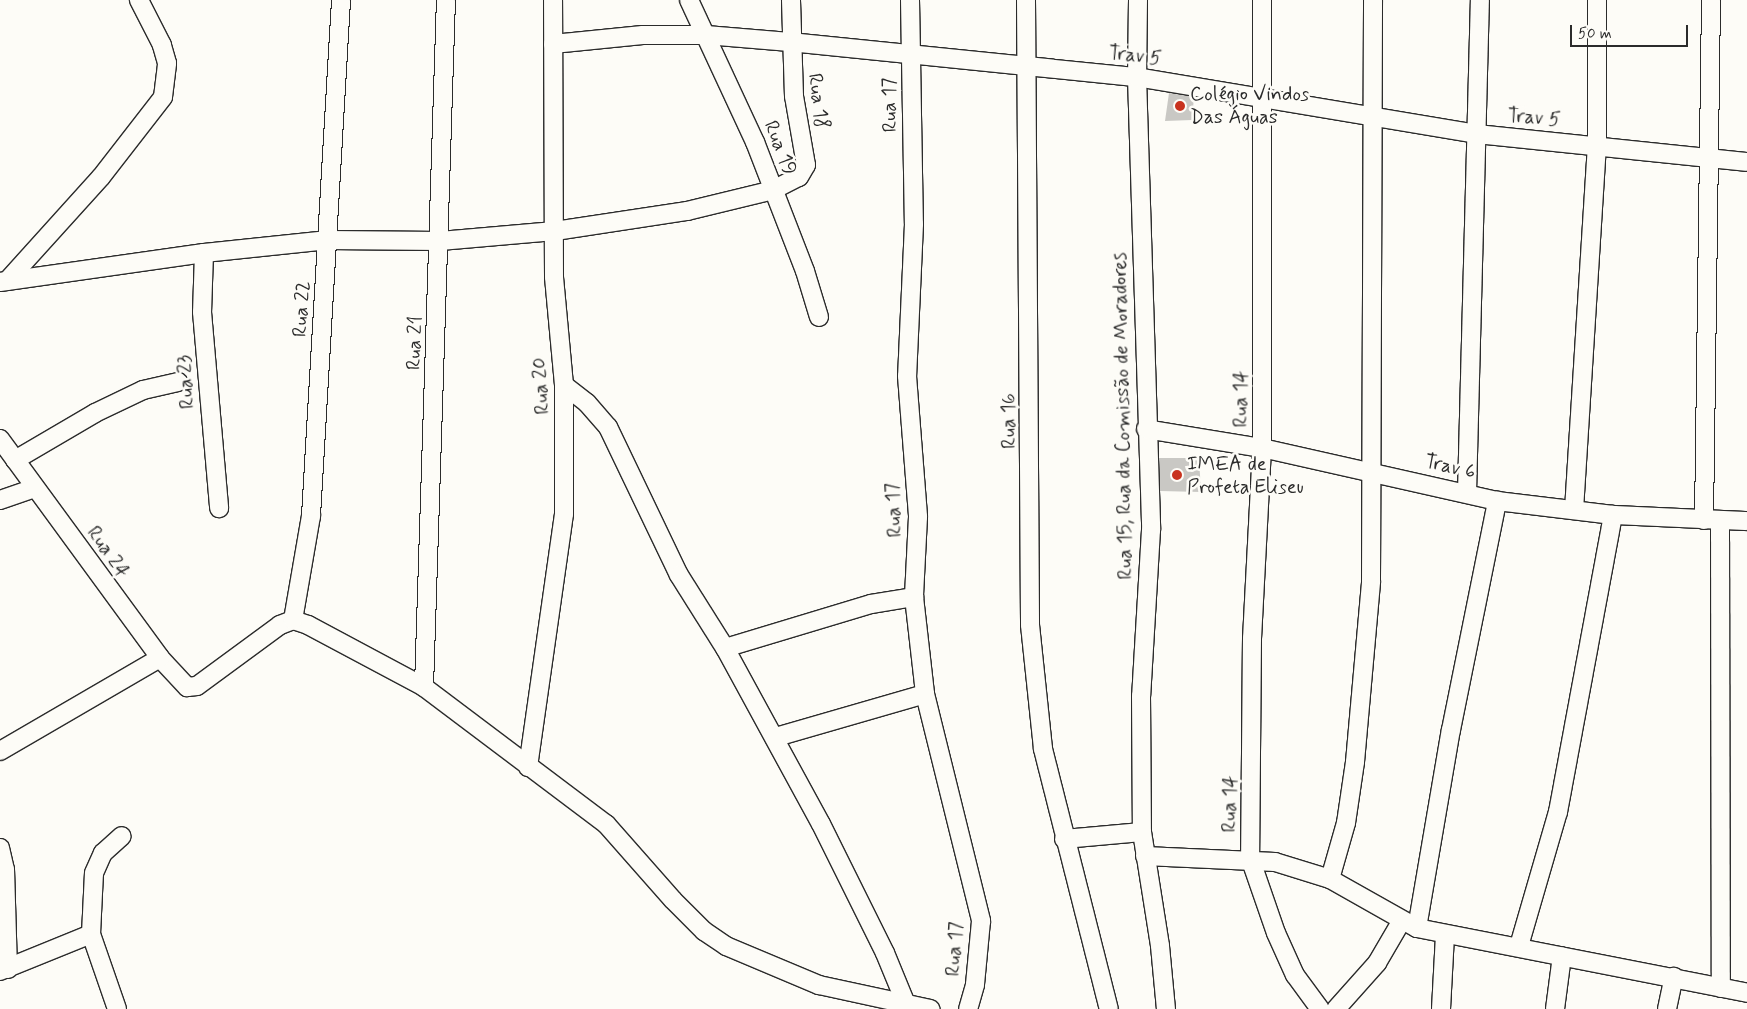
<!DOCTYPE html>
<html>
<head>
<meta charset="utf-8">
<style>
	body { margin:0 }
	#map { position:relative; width:1747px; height:1009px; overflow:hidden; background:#fdfcf7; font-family:Mynerve,sans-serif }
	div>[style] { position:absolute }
	.building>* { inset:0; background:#c9c8c4 }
	.roads { filter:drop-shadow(1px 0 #2b2b2b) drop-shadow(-1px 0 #2b2b2b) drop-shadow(0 1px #2b2b2b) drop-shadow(0 -1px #2b2b2b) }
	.street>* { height:18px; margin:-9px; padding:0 9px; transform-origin:9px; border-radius:9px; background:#fdfcf7 }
	.dots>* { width:14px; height:14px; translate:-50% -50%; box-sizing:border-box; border:2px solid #fdfcf7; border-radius:50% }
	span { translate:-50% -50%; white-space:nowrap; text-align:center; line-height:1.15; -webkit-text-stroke:5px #fdfcf7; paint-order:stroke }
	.street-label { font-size:20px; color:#2b2b2b }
	.poi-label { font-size:20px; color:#2b2b2b }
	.left { translate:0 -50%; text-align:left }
	.scale { position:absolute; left:1570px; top:25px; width:118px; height:22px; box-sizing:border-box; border:2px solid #2b2b2b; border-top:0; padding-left:6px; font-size:15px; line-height:18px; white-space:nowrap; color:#2b2b2b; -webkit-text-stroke:4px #fdfcf7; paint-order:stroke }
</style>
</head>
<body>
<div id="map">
	<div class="building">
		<div style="clip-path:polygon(1169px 93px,1194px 97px,1192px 120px,1165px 121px)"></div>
		<div style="clip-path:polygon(1159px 458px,1199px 458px,1201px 492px,1160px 491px)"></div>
	</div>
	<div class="roads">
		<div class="street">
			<div style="left:689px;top:0;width:157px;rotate:65.1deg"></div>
			<div style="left:755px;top:142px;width:138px;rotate:68.8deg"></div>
			<div style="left:805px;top:271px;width:48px;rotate:73.1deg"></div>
			<div style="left:910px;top:0;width:224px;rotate:89deg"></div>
			<div style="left:914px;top:224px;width:152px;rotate:92.6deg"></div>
			<div style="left:907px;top:376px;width:141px;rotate:85.5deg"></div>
			<div style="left:918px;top:517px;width:80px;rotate:92.9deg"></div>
			<div style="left:914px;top:597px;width:98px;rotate:83.5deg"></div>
			<div style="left:925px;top:694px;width:234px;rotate:76.1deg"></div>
			<div style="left:981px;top:921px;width:64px;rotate:95.4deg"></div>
			<div style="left:975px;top:985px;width:25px;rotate:106deg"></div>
			<div style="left:1026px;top:0;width:625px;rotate:89.63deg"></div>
			<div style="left:1030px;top:625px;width:125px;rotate:84deg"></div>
			<div style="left:1043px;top:749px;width:268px;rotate:75.8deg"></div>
			<div style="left:1138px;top:0;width:77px;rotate:90.7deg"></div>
			<div style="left:1137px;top:77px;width:453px;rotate:88.2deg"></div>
			<div style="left:1151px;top:530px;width:166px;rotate:93.4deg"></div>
			<div style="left:1141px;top:696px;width:136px;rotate:89.6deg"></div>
			<div style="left:1142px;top:832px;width:115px;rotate:81deg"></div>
			<div style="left:1160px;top:946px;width:63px;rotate:84.6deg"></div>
			<div style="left:1262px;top:0;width:448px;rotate:90deg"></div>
			<div style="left:1262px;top:448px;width:190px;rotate:93deg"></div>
			<div style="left:1252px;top:638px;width:220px;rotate:90.5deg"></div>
			<div style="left:1250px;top:858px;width:79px;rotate:70.9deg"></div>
			<div style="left:1276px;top:933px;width:46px;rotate:65.7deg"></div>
			<div style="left:1295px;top:975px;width:42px;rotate:53.7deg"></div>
			<div style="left:553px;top:44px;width:90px;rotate:-5.7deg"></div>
			<div style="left:643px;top:35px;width:63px"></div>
			<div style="left:706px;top:35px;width:84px;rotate:4.8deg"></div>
			<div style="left:790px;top:42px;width:349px;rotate:5.8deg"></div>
			<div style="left:1137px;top:77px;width:344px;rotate:9.5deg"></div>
			<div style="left:1476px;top:134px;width:272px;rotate:5.9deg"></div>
			<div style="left:204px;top:253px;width:59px;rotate:91.9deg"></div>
			<div style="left:202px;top:312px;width:197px;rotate:85deg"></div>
			<div style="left:7px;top:281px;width:140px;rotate:-47.9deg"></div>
			<div style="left:101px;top:177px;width:101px;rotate:-52.2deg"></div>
			<div style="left:163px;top:97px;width:34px;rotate:-83deg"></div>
			<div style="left:167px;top:63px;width:19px;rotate:-106deg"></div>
			<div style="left:162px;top:45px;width:51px;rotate:-117.1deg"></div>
			<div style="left:0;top:282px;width:206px;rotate:-8.1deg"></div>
			<div style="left:204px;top:253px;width:125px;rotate:-6deg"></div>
			<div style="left:328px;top:240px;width:112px;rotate:0.5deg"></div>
			<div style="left:440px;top:241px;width:115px;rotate:-5deg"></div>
			<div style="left:555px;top:231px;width:134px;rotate:-8.6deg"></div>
			<div style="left:687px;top:211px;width:89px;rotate:-13.7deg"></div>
			<div style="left:773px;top:190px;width:29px;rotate:-27deg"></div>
			<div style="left:799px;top:177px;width:14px;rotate:-60deg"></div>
			<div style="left:806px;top:165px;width:70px;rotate:-99.9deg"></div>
			<div style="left:794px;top:96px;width:96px;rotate:-91.8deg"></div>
			<div style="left:564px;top:385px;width:29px;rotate:38deg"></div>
			<div style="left:587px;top:403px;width:32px;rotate:49deg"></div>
			<div style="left:608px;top:427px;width:164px;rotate:64.4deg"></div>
			<div style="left:679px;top:575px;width:86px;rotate:57.8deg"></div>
			<div style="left:725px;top:648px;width:200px;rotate:61.4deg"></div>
			<div style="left:821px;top:824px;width:144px;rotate:63.6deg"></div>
			<div style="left:885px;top:953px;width:55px;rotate:67.6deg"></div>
			<div style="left:1146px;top:429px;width:118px;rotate:9.3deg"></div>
			<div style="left:1262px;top:448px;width:241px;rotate:12.7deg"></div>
			<div style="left:1497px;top:501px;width:117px;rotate:6.9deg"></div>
			<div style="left:1613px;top:515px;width:134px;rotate:2.6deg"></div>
			<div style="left:0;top:439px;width:271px;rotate:53.8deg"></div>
			<div style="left:160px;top:658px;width:40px;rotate:47deg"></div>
			<div style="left:187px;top:687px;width:10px;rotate:-6deg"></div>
			<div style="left:197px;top:686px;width:103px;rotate:-36.3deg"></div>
			<div style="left:280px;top:625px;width:14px;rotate:-21deg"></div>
			<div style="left:293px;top:620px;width:16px;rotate:18deg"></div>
			<div style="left:308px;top:625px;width:132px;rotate:28.1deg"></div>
			<div style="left:424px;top:687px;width:228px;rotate:37deg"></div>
			<div style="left:606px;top:824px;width:101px;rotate:48.6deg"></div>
			<div style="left:673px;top:900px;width:44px;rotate:45deg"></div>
			<div style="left:704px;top:931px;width:27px;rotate:34deg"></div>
			<div style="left:726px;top:946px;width:101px;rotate:22.8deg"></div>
			<div style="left:819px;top:985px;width:114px;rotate:12.2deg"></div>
			<div style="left:15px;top:460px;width:93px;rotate:-30.4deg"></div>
			<div style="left:95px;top:413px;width:53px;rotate:-25.6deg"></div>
			<div style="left:143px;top:390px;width:36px;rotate:-13deg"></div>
			<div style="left:1467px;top:493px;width:493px;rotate:-88.5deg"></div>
			<div style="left:0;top:500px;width:36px;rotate:-19deg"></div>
			<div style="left:1574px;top:510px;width:366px;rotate:-86.4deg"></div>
			<div style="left:1597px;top:145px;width:145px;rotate:-90deg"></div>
			<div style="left:1704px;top:520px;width:520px;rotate:-89.23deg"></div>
			<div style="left:1720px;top:521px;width:467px;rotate:89.9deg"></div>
			<div style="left:293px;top:620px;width:106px;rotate:-80.2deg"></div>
			<div style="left:311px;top:516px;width:517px;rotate:-86.67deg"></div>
			<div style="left:725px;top:648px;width:152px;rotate:-16.8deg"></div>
			<div style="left:871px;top:604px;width:44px;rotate:-9.2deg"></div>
			<div style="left:424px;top:687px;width:687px;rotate:-88.17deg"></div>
			<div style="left:776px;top:737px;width:155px;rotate:-16.1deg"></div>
			<div style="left:0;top:751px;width:185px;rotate:-30.2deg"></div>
			<div style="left:528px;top:767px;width:256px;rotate:-81.9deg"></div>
			<div style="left:564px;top:514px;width:129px;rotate:-90deg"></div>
			<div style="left:564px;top:385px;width:108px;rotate:-95.3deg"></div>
			<div style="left:554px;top:277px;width:277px;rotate:-90.2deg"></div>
			<div style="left:1064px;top:839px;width:78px;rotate:-5.1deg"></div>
			<div style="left:0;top:848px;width:22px;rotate:77deg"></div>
			<div style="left:5px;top:869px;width:100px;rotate:88.3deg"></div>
			<div style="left:1145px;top:856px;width:130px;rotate:2.6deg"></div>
			<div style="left:1275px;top:862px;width:58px;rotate:17.2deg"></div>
			<div style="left:1330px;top:879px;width:100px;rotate:29.4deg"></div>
			<div style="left:1417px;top:928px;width:336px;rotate:11.1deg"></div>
			<div style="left:1330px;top:879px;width:58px;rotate:-74.1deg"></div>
			<div style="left:1346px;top:823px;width:62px;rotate:-81.6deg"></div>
			<div style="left:1355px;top:762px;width:182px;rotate:-84.9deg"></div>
			<div style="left:1371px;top:581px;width:581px;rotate:-89.8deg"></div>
			<div style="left:1417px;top:928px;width:201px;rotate:-80.3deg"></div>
			<div style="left:1451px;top:730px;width:234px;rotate:-78.6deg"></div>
			<div style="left:1519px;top:946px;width:140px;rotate:-73.8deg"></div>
			<div style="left:1558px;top:812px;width:302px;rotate:-79.5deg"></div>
			<div style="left:0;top:971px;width:98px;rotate:-22.1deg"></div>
			<div style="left:117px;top:1009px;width:79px;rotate:-109.1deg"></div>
			<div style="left:91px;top:934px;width:61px;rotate:-87.2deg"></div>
			<div style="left:94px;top:873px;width:22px;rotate:-66deg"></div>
			<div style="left:103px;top:853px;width:25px;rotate:-42deg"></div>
			<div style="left:1336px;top:1009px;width:62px;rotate:-48.3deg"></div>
			<div style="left:1377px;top:963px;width:48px;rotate:-59.7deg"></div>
			<div style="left:1441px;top:1009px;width:73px;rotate:-86.9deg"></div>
			<div style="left:1555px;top:1009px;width:53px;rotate:-82.5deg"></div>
			<div style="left:1667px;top:1009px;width:33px;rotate:-78deg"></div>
		</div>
	</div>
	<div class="dots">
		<div style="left:1180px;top:106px;background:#c8321e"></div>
		<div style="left:1177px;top:475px;background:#c8321e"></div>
	</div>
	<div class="street-label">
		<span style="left:1135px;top:56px;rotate:7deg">Trav 5</span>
		<span style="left:818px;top:101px;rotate:82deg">Rua 18</span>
		<span style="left:890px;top:105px;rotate:-91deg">Rua 17</span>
		<span style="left:1534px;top:118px;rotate:5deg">Trav 5</span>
		<span style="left:780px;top:148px;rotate:68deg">Rua 19</span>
		<span style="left:302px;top:309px;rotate:-86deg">Rua 22</span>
		<span style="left:415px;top:343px;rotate:-88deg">Rua 21</span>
		<span style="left:186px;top:382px;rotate:-94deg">Rua 23</span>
		<span style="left:541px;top:386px;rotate:-94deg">Rua 20</span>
		<span style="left:1241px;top:399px;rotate:-90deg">Rua 14</span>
		<span style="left:1123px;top:416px;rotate:-91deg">Rua 15, Rua da Comissão de Moradores</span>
		<span style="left:1009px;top:421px;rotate:-91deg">Rua 16</span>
		<span style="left:1450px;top:467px;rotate:13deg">Trav 6</span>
		<span style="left:894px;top:510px;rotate:-93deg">Rua 17</span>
		<span style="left:108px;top:552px;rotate:54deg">Rua 24</span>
		<span style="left:1230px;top:804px;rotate:-89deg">Rua 14</span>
		<span style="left:955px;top:949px;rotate:-86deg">Rua 17</span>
	</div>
	<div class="poi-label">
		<span class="left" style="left:1190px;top:106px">Colégio Vindos<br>Das Águas</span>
		<span class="left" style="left:1187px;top:476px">IMEA de<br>Profeta Eliseu</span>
	</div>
	<div class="scale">50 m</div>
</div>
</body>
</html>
